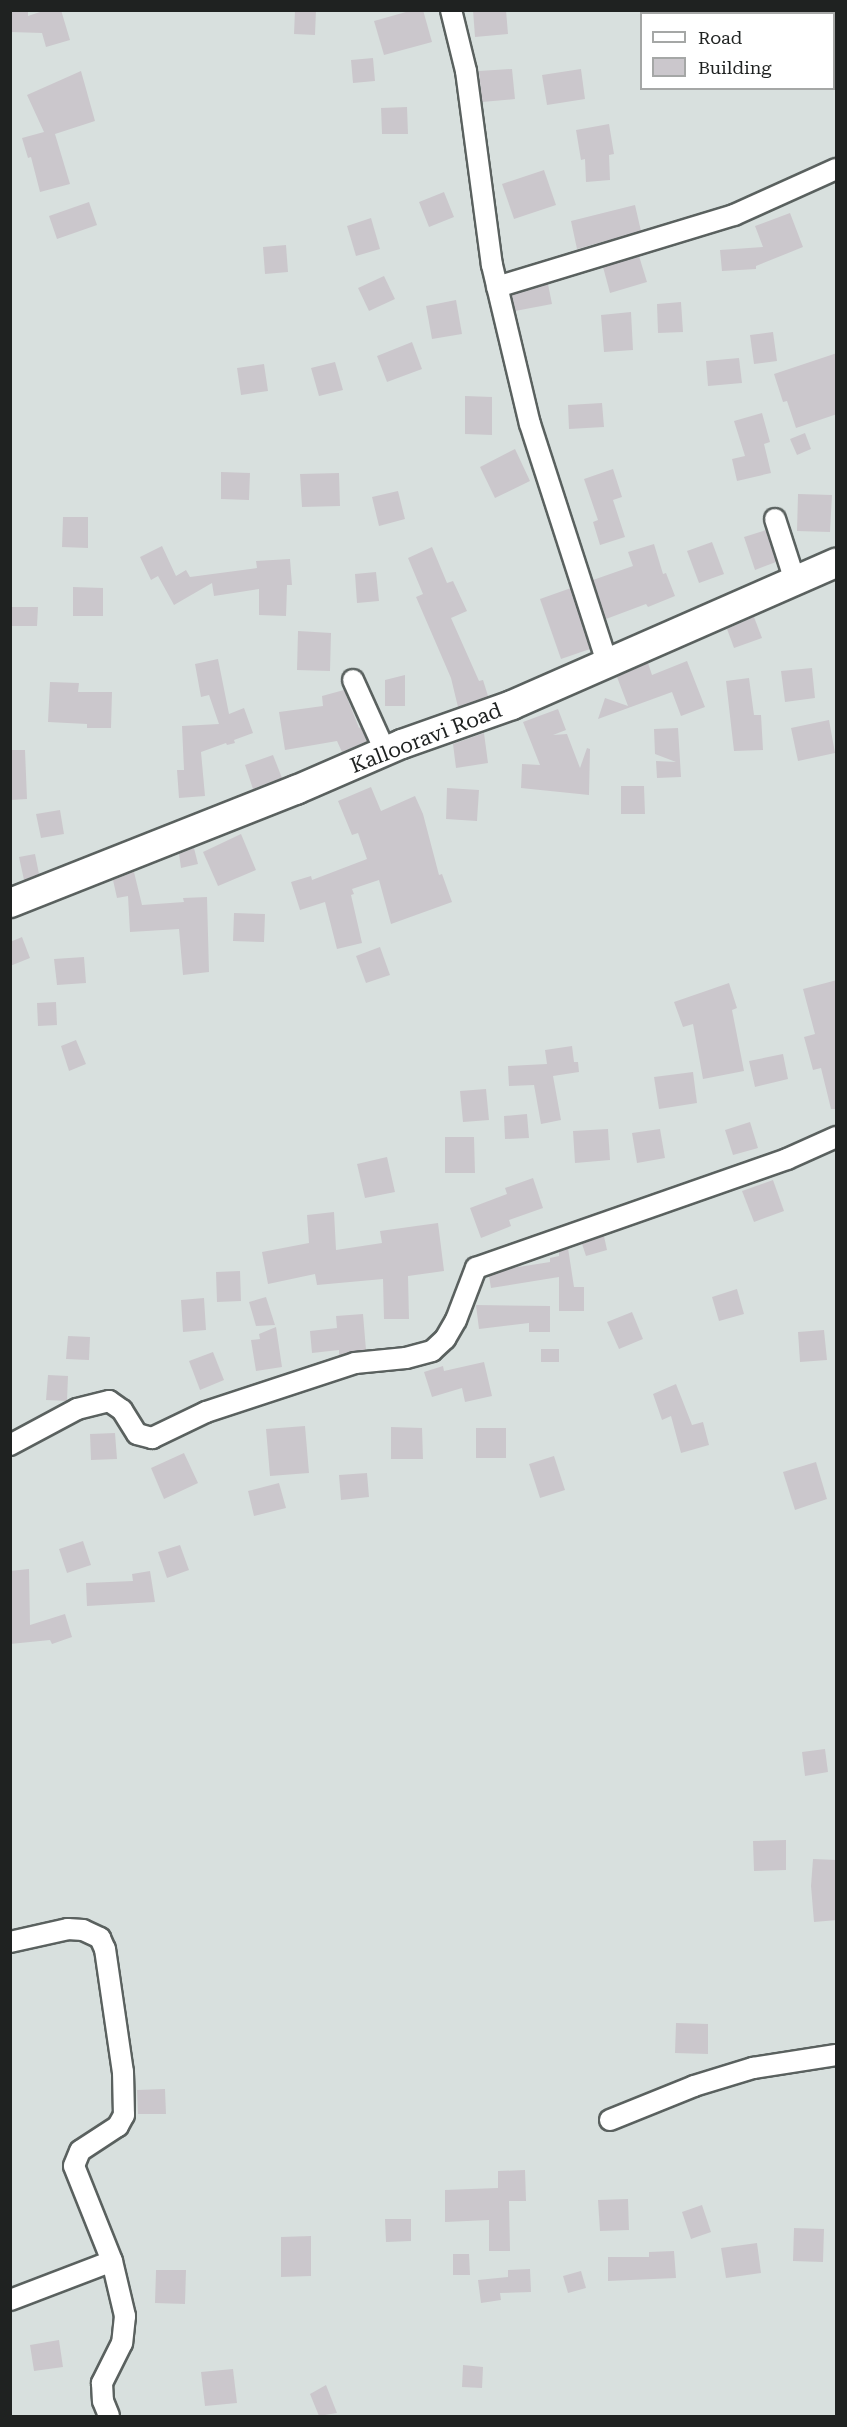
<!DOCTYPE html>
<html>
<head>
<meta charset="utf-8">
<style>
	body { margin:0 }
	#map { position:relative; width:847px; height:2427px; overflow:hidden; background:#d8e0de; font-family:"Roboto Serif",serif }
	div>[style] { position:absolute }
	.building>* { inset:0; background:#cbc7cc }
	.roads { filter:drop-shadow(2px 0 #5a615f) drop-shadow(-2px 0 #5a615f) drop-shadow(0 2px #5a615f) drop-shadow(0 -2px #5a615f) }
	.minor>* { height:20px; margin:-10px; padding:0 10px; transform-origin:10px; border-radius:10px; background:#fff }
	.secondary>* { height:28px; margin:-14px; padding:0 14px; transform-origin:14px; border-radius:14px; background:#fff }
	span { translate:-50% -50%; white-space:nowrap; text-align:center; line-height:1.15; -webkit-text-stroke:4.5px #fff; paint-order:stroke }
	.street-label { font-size:21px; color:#1f2221 }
	.frame { position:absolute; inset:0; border:12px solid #1f2221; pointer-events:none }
	.legend { position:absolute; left:640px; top:12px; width:195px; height:78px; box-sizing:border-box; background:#fff; border:2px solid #a5a7a6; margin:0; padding:8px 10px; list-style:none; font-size:18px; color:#1f2221 }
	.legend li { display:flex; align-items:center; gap:12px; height:30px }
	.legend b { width:30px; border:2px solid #a5a7a6 }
</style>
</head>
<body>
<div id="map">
	<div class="building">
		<div style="clip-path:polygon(10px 10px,28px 10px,28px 16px,46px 10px,61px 10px,70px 40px,46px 47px,42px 33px,10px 32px)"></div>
		<div style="clip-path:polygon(295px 10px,316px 10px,315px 35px,294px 34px)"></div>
		<div style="clip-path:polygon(413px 10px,423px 10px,432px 42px,384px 55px,374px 21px)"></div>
		<div style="clip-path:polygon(473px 10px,506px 10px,508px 34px,475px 37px)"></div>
		<div style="clip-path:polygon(373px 58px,375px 81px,353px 83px,351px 60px)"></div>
		<div style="clip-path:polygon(512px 69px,515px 99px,482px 102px,479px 71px)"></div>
		<div style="clip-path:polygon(581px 69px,585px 99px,547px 105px,542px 75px)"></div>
		<div style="clip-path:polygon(81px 71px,95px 121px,55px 134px,70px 184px,40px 192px,31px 157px,28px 158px,22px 138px,44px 132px,27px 95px)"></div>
		<div style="clip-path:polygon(407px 107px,408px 134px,382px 134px,381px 108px)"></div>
		<div style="clip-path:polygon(609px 124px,614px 154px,609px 155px,610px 180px,586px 182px,585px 159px,581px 160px,576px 130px)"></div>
		<div style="clip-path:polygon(544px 170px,556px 205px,514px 219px,502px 184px)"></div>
		<div style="clip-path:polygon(444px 192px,454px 217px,429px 227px,419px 202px)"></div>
		<div style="clip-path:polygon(89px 202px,97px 225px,57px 239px,49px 216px)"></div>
		<div style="clip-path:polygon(635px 205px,641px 231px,577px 249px,571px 221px)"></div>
		<div style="clip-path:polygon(790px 213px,803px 247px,756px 266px,756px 269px,722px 271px,720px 250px,763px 247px,755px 226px)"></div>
		<div style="clip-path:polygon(371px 218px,380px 249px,356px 256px,347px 226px)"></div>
		<div style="clip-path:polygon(286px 245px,288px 272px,265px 274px,263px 247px)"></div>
		<div style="clip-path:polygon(639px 256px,647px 282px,610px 293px,603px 267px)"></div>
		<div style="clip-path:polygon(384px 276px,395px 299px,369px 311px,358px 288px)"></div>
		<div style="clip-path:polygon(548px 284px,552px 304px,515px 311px,512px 295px)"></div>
		<div style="clip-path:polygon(456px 300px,462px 334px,432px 339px,426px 306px)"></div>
		<div style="clip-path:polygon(681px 302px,683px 332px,658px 333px,657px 304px)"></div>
		<div style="clip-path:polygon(631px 312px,633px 350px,604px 352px,601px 315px)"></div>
		<div style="clip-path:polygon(773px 332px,777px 361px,754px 364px,750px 335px)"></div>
		<div style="clip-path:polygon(412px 342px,422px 369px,387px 382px,377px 356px)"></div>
		<div style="clip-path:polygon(837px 353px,837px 414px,796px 428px,787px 401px,783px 402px,774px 374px)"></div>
		<div style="clip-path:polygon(739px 358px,742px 383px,708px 386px,706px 361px)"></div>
		<div style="clip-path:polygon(335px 362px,343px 390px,319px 396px,311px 368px)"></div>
		<div style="clip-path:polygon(264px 364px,268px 391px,241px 395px,237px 368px)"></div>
		<div style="clip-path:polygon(465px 396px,492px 397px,492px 435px,465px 434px)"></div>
		<div style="clip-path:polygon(602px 403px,604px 427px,569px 429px,568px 405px)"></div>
		<div style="clip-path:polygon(762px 413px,770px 442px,764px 444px,771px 473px,737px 481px,732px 459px,745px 456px,734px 421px)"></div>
		<div style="clip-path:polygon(805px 433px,811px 449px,797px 455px,790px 439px)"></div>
		<div style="clip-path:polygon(515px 449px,530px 481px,495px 498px,480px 467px)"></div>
		<div style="clip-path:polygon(613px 469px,622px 497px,613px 500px,625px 537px,600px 545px,593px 522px,598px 520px,584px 479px)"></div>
		<div style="clip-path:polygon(221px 472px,250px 473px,249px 500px,221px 499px)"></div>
		<div style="clip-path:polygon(339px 473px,340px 506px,302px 507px,300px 474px)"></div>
		<div style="clip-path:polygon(398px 491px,405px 519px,379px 526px,372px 497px)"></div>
		<div style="clip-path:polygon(798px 494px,832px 495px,830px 532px,797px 531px)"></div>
		<div style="clip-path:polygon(63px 517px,88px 517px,88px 548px,62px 547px)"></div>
		<div style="clip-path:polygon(766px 530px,776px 562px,755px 570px,744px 537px)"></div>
		<div style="clip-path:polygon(712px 542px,724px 574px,699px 583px,687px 551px)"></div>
		<div style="clip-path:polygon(654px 544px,663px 574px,666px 573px,675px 596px,648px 607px,646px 604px,606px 619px,593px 580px,633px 566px,628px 552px)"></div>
		<div style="clip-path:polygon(162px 546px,176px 576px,186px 570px,190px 577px,257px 568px,256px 561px,290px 559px,292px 585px,287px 585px,286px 616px,259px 615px,259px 589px,214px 596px,212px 583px,174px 605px,158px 576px,151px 580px,140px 557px)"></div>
		<div style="clip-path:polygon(432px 547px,447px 583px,453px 581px,467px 611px,451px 618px,479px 681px,483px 680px,488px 696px,458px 707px,451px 678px,416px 597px,423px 594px,408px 558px)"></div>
		<div style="clip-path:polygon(376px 572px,379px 601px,357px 603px,355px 574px)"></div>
		<div style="clip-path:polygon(73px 587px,103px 588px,103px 616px,73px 616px)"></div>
		<div style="clip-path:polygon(571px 588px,590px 649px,561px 659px,540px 599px)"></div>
		<div style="clip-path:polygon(10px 607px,38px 607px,37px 626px,10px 626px)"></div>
		<div style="clip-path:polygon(754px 617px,762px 638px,734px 648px,727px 629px)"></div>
		<div style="clip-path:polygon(298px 631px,331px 633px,330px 671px,297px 670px)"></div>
		<div style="clip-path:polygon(218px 659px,229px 714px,244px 708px,253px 733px,234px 740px,235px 743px,227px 745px,226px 743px,201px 752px,205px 796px,179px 798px,177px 770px,184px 770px,182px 726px,219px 724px,209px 695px,201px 697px,195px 664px)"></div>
		<div style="clip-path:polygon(687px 661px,705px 707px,681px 716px,672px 692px,598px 719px,605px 698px,628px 706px,617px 677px,648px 663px,652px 675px)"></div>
		<div style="clip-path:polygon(812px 668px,815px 698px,785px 702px,781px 671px)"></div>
		<div style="clip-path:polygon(405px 675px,405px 706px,385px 706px,385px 680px)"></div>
		<div style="clip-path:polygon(749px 678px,754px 715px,761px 715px,763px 750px,734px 751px,726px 681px)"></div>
		<div style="clip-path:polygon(50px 682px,79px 683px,78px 692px,112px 692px,111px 728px,87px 728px,87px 724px,48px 722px)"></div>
		<div style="clip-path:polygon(344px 690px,359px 728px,361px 727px,367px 741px,342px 752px,337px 741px,285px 750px,279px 712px,323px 706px,322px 696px)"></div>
		<div style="clip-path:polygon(558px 709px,566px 730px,553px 735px,567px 734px,580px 768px,587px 748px,590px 749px,589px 795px,521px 788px,522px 764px,540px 765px,523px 722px)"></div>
		<div style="clip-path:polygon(829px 720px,835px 753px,798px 761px,791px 728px)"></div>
		<div style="clip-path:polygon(678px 728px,681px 777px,657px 778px,656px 761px,676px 762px,655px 754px,654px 729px)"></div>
		<div style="clip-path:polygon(484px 733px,488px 763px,456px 768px,453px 744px)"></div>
		<div style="clip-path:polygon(10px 750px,25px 750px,27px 799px,10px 800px)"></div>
		<div style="clip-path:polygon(273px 755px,282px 778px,253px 789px,245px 765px)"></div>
		<div style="clip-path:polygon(621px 786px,644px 786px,645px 814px,621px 814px)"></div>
		<div style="clip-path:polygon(371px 787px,381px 811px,415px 796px,423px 814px,439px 875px,442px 874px,452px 902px,391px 924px,379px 880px,352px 889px,354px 894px,351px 895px,362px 943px,337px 949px,325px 902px,300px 910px,291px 882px,311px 876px,312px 880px,367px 859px,358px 833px,352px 835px,338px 801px)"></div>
		<div style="clip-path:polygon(447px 788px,479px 790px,477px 821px,446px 819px)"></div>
		<div style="clip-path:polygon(60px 810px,64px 834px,41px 838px,36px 814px)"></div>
		<div style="clip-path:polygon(241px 834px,256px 870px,218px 886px,203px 852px)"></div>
		<div style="clip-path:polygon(194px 848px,198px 864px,181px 868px,179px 854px)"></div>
		<div style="clip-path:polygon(35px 854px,39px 874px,24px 880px,19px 857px)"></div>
		<div style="clip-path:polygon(134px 872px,142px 905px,184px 902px,183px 898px,207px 897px,209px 972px,183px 975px,179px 929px,130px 932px,128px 896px,117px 898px,113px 880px)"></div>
		<div style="clip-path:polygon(234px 913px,265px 914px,264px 942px,233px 941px)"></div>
		<div style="clip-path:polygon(22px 937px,30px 958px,10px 966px,10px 942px)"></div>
		<div style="clip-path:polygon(380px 947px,390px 975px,366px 983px,356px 956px)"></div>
		<div style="clip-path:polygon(84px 957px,86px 983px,57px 985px,54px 959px)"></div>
		<div style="clip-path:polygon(837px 980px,837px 1109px,831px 1109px,821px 1068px,813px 1070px,804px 1037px,815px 1034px,803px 989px)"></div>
		<div style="clip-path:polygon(729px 983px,737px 1008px,732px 1010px,744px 1071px,703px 1079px,693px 1024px,683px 1027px,674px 1002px)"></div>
		<div style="clip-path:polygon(56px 1002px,57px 1025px,38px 1026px,37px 1003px)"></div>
		<div style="clip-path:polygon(76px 1040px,86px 1064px,69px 1071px,61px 1046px)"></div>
		<div style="clip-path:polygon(572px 1046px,574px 1062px,578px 1062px,579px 1072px,553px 1076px,561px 1120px,541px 1124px,534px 1085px,509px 1086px,508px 1066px,547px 1064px,545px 1050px)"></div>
		<div style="clip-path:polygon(783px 1054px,788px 1079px,755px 1087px,749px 1061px)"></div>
		<div style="clip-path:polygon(693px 1072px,697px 1103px,659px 1109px,654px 1077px)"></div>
		<div style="clip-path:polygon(486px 1089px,489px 1120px,463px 1122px,460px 1091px)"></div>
		<div style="clip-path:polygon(527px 1114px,529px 1138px,505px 1139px,504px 1116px)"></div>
		<div style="clip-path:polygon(750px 1122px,758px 1148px,733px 1155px,725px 1130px)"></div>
		<div style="clip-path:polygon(608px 1129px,610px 1160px,575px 1163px,573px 1131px)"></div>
		<div style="clip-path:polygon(660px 1129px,665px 1158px,637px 1163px,632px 1133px)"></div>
		<div style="clip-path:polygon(445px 1137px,474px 1137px,475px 1173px,445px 1173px)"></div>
		<div style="clip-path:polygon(387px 1157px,395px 1192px,365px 1198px,357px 1164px)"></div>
		<div style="clip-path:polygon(533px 1178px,543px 1208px,509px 1220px,511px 1226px,481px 1238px,470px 1208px,507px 1194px,505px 1188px)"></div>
		<div style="clip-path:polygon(773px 1180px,784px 1211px,754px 1222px,742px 1191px)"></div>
		<div style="clip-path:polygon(334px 1212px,336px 1250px,382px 1243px,380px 1231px,438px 1223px,444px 1271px,408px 1276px,409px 1319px,384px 1319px,383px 1279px,317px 1285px,315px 1274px,268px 1284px,262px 1252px,309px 1243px,307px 1215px)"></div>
		<div style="clip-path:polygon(604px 1236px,607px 1250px,586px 1256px,582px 1244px)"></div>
		<div style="clip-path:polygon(568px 1248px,574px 1287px,584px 1287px,584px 1311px,559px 1311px,559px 1277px,491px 1288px,489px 1276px,512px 1268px,550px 1262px,550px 1258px,559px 1256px,559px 1252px)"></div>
		<div style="clip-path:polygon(240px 1271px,241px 1301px,217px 1302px,216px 1272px)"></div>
		<div style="clip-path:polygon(737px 1289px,744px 1314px,719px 1321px,712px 1297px)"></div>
		<div style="clip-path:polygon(266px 1297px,275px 1325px,256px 1326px,249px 1302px)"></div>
		<div style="clip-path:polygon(204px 1298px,206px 1330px,183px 1332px,181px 1300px)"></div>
		<div style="clip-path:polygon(476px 1305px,550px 1306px,550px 1332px,529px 1332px,529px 1323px,479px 1329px)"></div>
		<div style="clip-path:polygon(632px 1312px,643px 1339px,619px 1349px,607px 1322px)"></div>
		<div style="clip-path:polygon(363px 1314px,366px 1350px,339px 1356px,339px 1350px,312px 1353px,310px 1331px,337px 1328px,336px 1316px)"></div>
		<div style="clip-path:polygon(276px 1327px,282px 1367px,256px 1371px,251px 1340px,260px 1339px,259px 1334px)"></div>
		<div style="clip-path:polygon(824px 1330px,827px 1360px,800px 1362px,798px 1332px)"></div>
		<div style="clip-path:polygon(68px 1336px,90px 1337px,89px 1360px,66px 1359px)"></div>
		<div style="clip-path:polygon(541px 1349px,559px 1349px,559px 1362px,541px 1362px)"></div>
		<div style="clip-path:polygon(213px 1352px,224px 1380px,200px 1390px,189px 1361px)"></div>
		<div style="clip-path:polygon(484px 1362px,492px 1396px,465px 1402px,462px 1388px,432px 1397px,424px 1372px,443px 1366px,444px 1371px)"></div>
		<div style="clip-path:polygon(48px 1375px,68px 1376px,67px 1401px,46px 1400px)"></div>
		<div style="clip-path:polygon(676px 1384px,692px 1425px,703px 1422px,709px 1445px,681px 1453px,671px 1416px,662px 1420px,653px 1394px)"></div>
		<div style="clip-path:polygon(305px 1426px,309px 1473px,270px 1476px,266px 1429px)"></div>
		<div style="clip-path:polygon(391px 1427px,422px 1428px,423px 1459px,391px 1459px)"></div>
		<div style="clip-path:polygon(476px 1428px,506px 1428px,506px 1458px,476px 1458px)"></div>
		<div style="clip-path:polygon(115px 1433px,117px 1459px,91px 1460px,90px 1434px)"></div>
		<div style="clip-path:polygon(184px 1453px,198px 1483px,164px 1499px,151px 1468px)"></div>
		<div style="clip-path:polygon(554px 1456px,565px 1490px,540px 1498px,529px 1464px)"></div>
		<div style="clip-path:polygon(816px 1462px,827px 1499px,795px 1510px,783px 1472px)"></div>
		<div style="clip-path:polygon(367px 1473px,369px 1497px,341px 1500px,339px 1475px)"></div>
		<div style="clip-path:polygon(279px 1483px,286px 1508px,254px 1516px,248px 1491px)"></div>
		<div style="clip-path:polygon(83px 1541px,91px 1565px,67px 1573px,59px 1549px)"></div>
		<div style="clip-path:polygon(180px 1545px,189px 1570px,167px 1578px,158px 1552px)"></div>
		<div style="clip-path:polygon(29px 1569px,30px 1625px,65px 1614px,72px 1637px,52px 1644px,50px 1640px,10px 1644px,10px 1571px)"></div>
		<div style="clip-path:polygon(150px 1571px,155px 1602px,87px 1606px,86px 1583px,133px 1581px,132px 1574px)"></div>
		<div style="clip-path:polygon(825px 1749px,828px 1772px,805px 1776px,802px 1752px)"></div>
		<div style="clip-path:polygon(786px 1840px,786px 1870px,754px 1871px,753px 1841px)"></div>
		<div style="clip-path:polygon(813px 1859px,837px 1860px,837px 1920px,814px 1922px,811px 1886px)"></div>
		<div style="clip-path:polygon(676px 2023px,708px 2024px,708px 2054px,675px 2053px)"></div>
		<div style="clip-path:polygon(165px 2089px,166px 2114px,138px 2114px,137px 2090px)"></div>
		<div style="clip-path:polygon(525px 2170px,526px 2201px,509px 2201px,510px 2251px,489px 2251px,489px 2220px,445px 2222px,445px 2190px,498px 2188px,498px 2171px)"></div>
		<div style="clip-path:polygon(628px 2199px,629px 2230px,600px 2231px,598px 2200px)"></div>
		<div style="clip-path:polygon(702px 2205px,711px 2232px,691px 2239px,682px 2212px)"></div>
		<div style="clip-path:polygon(385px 2219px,411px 2219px,411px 2241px,386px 2242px)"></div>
		<div style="clip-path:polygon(794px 2228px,824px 2229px,823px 2262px,793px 2261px)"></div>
		<div style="clip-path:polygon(311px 2236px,311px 2276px,281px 2277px,281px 2237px)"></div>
		<div style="clip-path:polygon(757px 2243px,761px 2273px,726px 2278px,721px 2248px)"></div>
		<div style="clip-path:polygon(674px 2251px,676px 2278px,608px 2281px,608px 2257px,649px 2257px,649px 2252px)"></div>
		<div style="clip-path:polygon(453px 2254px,469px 2254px,470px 2275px,453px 2275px)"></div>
		<div style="clip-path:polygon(530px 2269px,531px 2292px,500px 2293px,501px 2300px,481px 2303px,478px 2280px,508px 2277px,508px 2270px)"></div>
		<div style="clip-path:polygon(156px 2270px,186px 2270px,185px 2304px,155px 2303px)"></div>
		<div style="clip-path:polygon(581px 2271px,586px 2288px,568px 2293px,563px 2276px)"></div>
		<div style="clip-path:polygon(59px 2340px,63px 2367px,34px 2371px,30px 2345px)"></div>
		<div style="clip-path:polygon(463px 2365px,483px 2367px,482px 2388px,462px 2387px)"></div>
		<div style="clip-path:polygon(233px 2369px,237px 2403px,205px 2406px,201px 2372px)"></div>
		<div style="clip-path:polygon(326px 2385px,337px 2413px,319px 2416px,310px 2394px)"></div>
	</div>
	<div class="roads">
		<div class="minor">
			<div style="left:451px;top:10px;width:63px;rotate:76.2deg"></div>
			<div style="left:466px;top:71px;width:196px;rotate:82.4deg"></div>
			<div style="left:492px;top:265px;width:163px;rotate:76.6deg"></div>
			<div style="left:530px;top:424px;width:250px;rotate:72.1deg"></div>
			<div style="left:497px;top:287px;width:248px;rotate:-16.9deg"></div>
			<div style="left:734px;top:215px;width:112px;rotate:-24.3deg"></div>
			<div style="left:775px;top:519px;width:65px;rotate:72.1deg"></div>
			<div style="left:353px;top:680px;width:78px;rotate:65.7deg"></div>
			<div style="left:10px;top:1445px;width:76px;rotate:-28.2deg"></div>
			<div style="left:77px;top:1409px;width:33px;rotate:-14deg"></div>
			<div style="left:109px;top:1401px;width:16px;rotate:35deg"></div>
			<div style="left:122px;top:1410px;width:28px;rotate:58deg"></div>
			<div style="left:137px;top:1434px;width:16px;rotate:15deg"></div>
			<div style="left:152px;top:1438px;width:60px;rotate:-25.7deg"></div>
			<div style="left:206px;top:1412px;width:157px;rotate:-18.2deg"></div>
			<div style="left:355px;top:1363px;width:51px;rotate:-5.6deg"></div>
			<div style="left:406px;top:1358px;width:27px;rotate:-15deg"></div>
			<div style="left:432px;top:1351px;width:18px;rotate:-43deg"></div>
			<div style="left:445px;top:1339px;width:22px;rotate:-60deg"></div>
			<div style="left:456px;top:1320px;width:56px;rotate:-69deg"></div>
			<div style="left:476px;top:1268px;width:330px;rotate:-19.3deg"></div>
			<div style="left:787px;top:1159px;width:54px;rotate:-24.2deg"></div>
			<div style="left:10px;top:1942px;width:59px;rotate:-12.6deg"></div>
			<div style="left:68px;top:1929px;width:15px;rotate:4deg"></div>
			<div style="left:83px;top:1930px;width:19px;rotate:25deg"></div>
			<div style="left:100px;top:1938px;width:12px;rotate:66deg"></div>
			<div style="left:105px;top:1949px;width:124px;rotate:81.7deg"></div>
			<div style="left:123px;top:2072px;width:43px;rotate:88.7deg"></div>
			<div style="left:124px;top:2115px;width:13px;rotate:119deg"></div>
			<div style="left:118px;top:2126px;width:45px;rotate:146.7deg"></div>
			<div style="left:80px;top:2151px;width:16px;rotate:112deg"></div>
			<div style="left:74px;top:2166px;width:102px;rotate:68.2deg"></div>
			<div style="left:112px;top:2261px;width:57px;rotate:76.7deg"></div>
			<div style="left:125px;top:2316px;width:27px;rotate:96deg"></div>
			<div style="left:122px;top:2343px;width:45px;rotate:116.6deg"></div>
			<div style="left:102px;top:2383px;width:18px;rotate:87deg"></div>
			<div style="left:103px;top:2401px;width:16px;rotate:68deg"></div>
			<div style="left:610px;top:2120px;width:91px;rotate:-22deg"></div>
			<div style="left:694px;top:2086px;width:62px;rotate:-17deg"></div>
			<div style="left:753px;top:2068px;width:84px;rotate:-8.9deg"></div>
			<div style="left:10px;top:2300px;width:109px;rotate:-20.9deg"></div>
		</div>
		<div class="secondary">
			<div style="left:10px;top:903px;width:308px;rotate:-21.6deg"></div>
			<div style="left:296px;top:790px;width:116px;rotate:-23.5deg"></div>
			<div style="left:402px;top:744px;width:117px;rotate:-19.5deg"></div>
			<div style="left:512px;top:705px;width:354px;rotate:-23.7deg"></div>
		</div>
	</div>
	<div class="street-label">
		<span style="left:426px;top:738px;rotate:-21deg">Kallooravi Road</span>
	</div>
	<div class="frame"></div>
	<ul class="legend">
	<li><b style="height:8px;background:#fff"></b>Road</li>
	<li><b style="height:16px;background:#cbc7cc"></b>Building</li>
	</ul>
</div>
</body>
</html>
